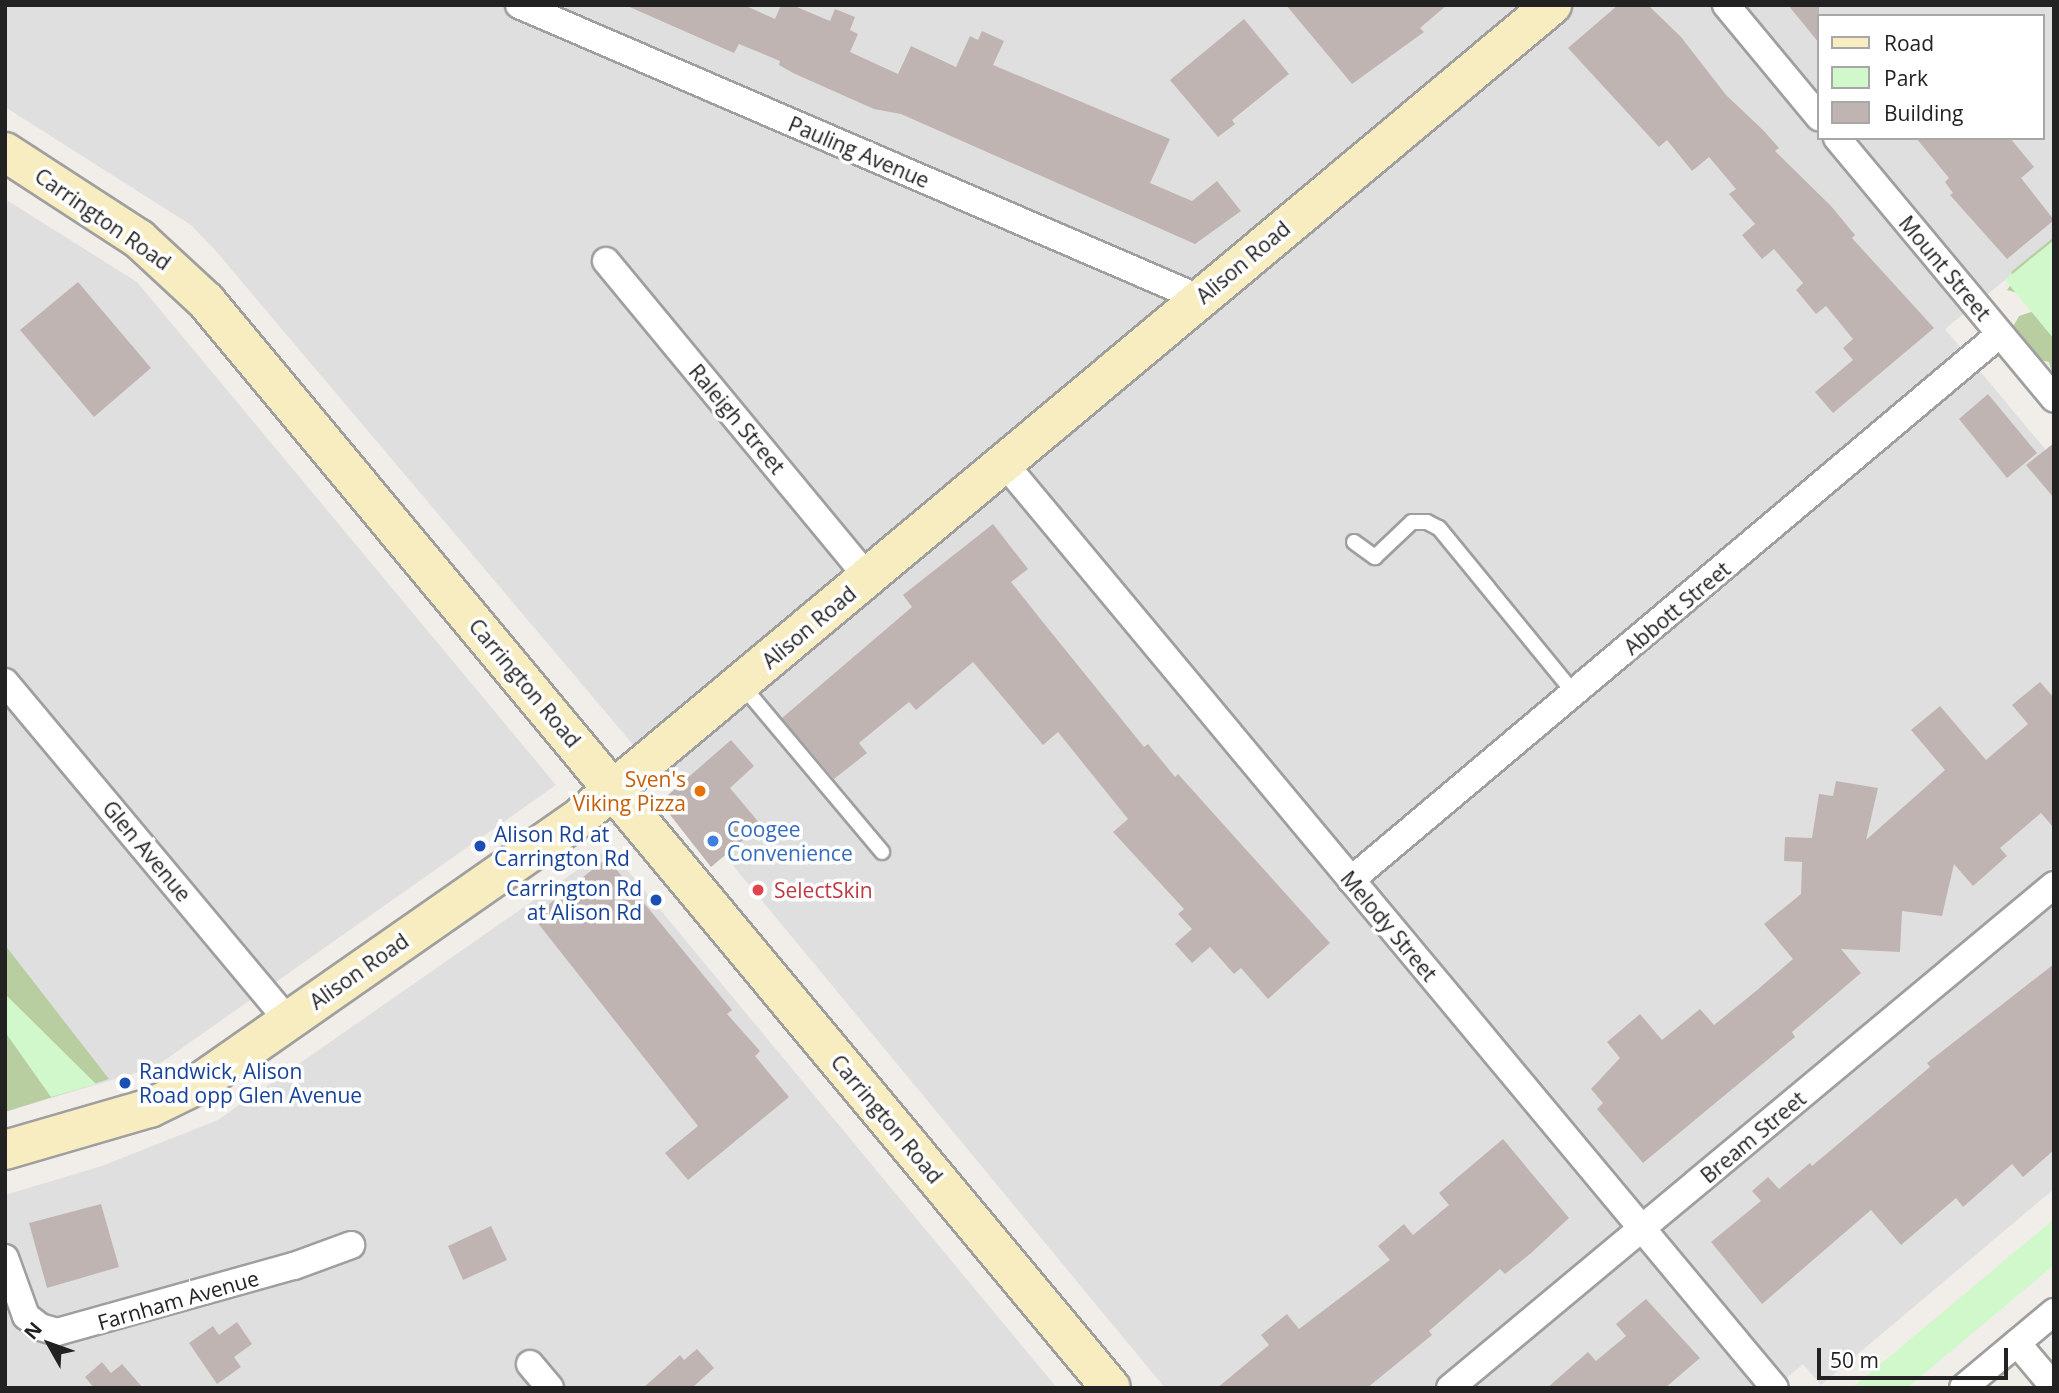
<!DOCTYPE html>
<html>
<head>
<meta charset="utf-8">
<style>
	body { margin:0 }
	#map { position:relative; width:2059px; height:1393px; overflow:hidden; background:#f1ede9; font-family:"Open Sans",sans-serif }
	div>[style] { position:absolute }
	.residential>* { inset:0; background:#e0dfdf }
	.forest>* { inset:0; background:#b9cea0 }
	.park>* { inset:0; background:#d1f8ca }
	.building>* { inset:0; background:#bfb4b2 }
	.roads { filter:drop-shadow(2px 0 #9f9f9f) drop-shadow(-2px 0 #9f9f9f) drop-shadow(0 2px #9f9f9f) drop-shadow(0 -2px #9f9f9f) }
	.lane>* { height:14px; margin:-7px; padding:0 7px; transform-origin:7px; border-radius:7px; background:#fff }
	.street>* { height:26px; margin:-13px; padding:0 13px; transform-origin:13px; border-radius:13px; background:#fff }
	.secondary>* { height:38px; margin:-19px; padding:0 19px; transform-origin:19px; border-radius:19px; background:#f7edc1 }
	.dots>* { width:19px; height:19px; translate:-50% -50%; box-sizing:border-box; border:4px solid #fff; border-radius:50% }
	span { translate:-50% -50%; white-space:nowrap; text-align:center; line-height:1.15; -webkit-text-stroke:7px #fff; paint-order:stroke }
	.street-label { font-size:21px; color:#222 }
	.food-label { font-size:21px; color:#c56008 }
	.right { translate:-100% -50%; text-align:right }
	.shop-label { font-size:21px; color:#366cbe }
	.left { translate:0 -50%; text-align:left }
	.transit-label { font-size:21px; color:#164399 }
	.health-label { font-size:21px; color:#be3a42 }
	.frame { position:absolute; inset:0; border:7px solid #222; pointer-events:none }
	.legend { position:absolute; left:1817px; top:14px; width:228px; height:126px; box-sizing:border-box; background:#fff; border:2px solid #a7a7a7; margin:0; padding:9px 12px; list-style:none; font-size:21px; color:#222 }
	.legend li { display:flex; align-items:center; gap:14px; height:35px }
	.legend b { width:35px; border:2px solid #a7a7a7 }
	.north { position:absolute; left:14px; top:1309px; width:70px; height:70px; -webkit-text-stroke:5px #fff; paint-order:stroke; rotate:310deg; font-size:19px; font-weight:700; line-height:28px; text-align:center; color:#222 }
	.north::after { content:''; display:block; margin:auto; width:24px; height:32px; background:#222; clip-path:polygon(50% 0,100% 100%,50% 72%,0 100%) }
	.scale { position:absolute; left:1817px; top:1348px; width:191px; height:32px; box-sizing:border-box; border:4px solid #222; border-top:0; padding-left:9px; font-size:21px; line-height:24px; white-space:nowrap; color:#222; -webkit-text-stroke:5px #fff; paint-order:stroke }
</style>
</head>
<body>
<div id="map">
	<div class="residential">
		<div style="clip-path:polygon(evenodd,5px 5px,2054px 5px,2054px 240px,1945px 329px,2054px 460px,2054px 1189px,1821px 1385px,1803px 1364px,1775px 1388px,1165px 1388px,630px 741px,215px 250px,191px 225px,5px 107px,5px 5px,1819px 16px,2043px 16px,2043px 138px,1819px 138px,1819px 16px)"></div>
		<div style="clip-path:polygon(5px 199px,137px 282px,556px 785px,155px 1067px,5px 1112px)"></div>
		<div style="clip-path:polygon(609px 848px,1057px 1388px,5px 1388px,5px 1195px,102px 1166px,218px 1120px)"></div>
	</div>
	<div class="forest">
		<div style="clip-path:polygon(2054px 237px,2054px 381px,2049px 362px,2024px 357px,2010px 332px,2019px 316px,2037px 310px,2025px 295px,2007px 290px,2015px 278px,2011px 272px)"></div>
		<div style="clip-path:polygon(5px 945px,109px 1079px,5px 1112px)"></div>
	</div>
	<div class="park">
		<div style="clip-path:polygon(2054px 240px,2054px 339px,2005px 280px)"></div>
		<div style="clip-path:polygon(5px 994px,96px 1084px,51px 1097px,5px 1032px)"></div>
		<div style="clip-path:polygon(2054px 1219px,2054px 1265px,1907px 1388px,1852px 1388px)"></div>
	</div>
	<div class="building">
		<div style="clip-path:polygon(625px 5px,744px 5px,775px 19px,781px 5px,792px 5px,830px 21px,835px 9px,855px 17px,850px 30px,858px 34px,850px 52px,898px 74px,911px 46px,956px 67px,970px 36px,978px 40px,982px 31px,1004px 41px,993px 65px,1170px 139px,1150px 183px,1192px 201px,1217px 181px,1241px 211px,1195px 244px,901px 114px,874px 109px,793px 73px,779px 65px,780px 61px,739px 44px,734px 53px)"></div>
		<div style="clip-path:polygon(1286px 5px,1447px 5px,1420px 28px,1424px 32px,1352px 84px)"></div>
		<div style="clip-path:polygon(1618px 5px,1648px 5px,1681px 37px,1726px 95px,1763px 130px,1779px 148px,1775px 151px,1831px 206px,1855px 235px,1852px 238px,1934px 328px,1833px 413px,1815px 392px,1853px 360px,1843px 348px,1853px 339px,1826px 306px,1816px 314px,1796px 290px,1803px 283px,1774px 249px,1762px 259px,1742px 235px,1755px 224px,1729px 194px,1736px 189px,1709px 157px,1692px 171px,1667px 140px,1659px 147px,1568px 48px)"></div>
		<div style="clip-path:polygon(1788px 5px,1819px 5px,1819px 43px)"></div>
		<div style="clip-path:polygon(1244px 19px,1289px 74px,1232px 120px,1235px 124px,1218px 137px,1170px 80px)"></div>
		<div style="clip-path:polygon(1916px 138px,2010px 138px,2034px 167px,2021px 178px,2054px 220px,2007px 259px,1950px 195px,1953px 193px,1945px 182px,1949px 178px)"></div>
		<div style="clip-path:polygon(78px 282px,151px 368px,94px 417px,20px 330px)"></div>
		<div style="clip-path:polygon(1988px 394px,2037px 453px,2007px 478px,1959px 419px)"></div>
		<div style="clip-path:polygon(2054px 443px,2054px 498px,2026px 465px)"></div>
		<div style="clip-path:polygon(993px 524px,1028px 569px,1011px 582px,1042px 621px,1144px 747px,1148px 744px,1175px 777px,1178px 774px,1330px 943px,1268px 999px,1241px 968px,1234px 974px,1210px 947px,1192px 963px,1175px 944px,1192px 929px,1178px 914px,1184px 909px,1113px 832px,1128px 819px,1058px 732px,1043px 745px,973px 662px,916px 710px,909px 702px,859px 743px,867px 753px,834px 779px,782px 718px,912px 607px,903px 595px)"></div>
		<div style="clip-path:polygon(2040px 682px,2054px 698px,2054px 828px,2041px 813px,2000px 848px,2007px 856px,1973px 886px,1954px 864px,1942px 916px,1902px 911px,1900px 952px,1841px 949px,1861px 973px,1792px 1032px,1795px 1037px,1643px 1163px,1597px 1109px,1603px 1103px,1591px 1089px,1620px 1058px,1607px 1042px,1640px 1014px,1662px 1040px,1700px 1009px,1714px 1025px,1756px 991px,1793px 959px,1764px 924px,1801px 894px,1802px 862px,1784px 861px,1785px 837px,1812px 838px,1819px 794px,1833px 796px,1836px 781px,1878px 788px,1866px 840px,1945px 770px,1911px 730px,1940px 706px,1986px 760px,2028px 724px,2012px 705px)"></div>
		<div style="clip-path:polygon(731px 740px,754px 766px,730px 788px,761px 825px,711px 867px,660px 802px)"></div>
		<div style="clip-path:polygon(607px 858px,732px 1010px,727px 1014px,760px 1051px,755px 1056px,789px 1097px,688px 1180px,665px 1153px,698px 1126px,533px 917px)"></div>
		<div style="clip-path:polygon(2054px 964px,2054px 1150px,2023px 1177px,2012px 1164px,1963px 1207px,1956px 1198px,1901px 1245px,1871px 1210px,1762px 1304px,1711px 1242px,1761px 1201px,1752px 1191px,1768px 1177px,1779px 1189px,1810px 1163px,1812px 1166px,1930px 1067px,1927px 1063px)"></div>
		<div style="clip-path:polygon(1503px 1139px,1569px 1218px,1530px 1254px,1505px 1274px,1500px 1269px,1429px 1331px,1432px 1335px,1367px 1388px,1217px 1388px,1269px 1345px,1261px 1335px,1287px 1314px,1299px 1329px,1390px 1260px,1378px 1246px,1404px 1224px,1413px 1235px,1449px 1205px,1439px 1193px)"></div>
		<div style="clip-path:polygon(101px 1204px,119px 1267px,47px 1288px,29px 1223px)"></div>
		<div style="clip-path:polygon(491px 1226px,507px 1260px,463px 1280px,448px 1246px)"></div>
		<div style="clip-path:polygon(1646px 1299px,1700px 1358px,1665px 1388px,1547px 1388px,1588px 1352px,1596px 1361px,1626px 1336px,1616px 1324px)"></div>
		<div style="clip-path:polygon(237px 1322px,252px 1344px,234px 1357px,241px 1367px,217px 1384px,189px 1343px,213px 1326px,219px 1335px)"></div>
		<div style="clip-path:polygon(697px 1349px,714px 1368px,692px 1388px,643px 1388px,680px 1355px,684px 1360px)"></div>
		<div style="clip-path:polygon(102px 1362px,111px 1373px,122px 1364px,143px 1388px,94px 1388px,85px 1377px)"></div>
	</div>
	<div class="roads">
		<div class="lane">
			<div style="left:1354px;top:542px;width:26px;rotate:36deg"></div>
			<div style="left:1375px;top:557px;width:51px;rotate:-43.4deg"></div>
			<div style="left:1412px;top:522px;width:15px"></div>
			<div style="left:1427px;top:522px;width:13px;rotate:27deg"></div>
			<div style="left:1439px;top:528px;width:213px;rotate:50.7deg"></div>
			<div style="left:742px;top:685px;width:218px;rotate:50deg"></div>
		</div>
		<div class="street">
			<div style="left:519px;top:5px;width:740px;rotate:23.31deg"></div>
			<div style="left:1726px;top:5px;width:146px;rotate:50.3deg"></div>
			<div style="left:1837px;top:138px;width:339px;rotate:50.2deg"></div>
			<div style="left:606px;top:261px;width:411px;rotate:50.4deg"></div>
			<div style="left:1004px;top:463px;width:1204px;rotate:50.19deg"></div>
			<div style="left:5px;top:682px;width:442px;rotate:50.1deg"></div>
			<div style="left:1351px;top:880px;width:848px;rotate:-40.07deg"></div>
			<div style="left:5px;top:1258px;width:62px;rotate:70.1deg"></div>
			<div style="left:26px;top:1316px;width:18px;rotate:38deg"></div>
			<div style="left:40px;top:1327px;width:18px;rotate:16deg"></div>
			<div style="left:57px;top:1332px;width:246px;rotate:-15.6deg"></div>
			<div style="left:294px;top:1266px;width:61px;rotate:-20.2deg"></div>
			<div style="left:2017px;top:1343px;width:57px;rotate:49.9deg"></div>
			<div style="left:530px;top:1364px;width:31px;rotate:50deg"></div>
			<div style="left:1450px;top:1388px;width:786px;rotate:-39.79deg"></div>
			<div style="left:1963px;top:1388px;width:119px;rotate:-39.9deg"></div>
		</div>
		<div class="secondary">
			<div style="left:5px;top:152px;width:160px;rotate:33deg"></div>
			<div style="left:139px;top:239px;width:91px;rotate:42.8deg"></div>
			<div style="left:206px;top:301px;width:1414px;rotate:50.22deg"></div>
			<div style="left:5px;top:1150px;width:151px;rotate:-16.2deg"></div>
			<div style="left:150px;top:1108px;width:50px;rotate:-26.1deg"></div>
			<div style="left:195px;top:1086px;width:468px;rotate:-34.9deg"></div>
			<div style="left:579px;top:818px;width:1268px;rotate:-39.88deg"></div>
		</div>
	</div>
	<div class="dots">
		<div style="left:700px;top:791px;background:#e8710a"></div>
		<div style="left:713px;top:841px;background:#3f7fe0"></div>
		<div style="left:480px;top:846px;background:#1a4fb4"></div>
		<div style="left:758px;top:890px;background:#e0444e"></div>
		<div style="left:656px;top:900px;background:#1a4fb4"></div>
		<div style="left:125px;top:1083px;background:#1a4fb4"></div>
	</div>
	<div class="street-label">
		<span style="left:859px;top:152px;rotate:23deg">Pauling Avenue</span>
		<span style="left:103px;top:219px;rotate:35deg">Carrington Road</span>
		<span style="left:1243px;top:262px;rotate:-40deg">Alison Road</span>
		<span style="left:1945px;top:268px;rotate:50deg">Mount Street</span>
		<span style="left:737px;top:419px;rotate:50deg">Raleigh Street</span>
		<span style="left:1677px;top:608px;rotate:-40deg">Abbott Street</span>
		<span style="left:809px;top:627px;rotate:-40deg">Alison Road</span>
		<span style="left:525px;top:683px;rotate:50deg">Carrington Road</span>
		<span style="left:147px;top:851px;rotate:50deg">Glen Avenue</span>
		<span style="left:1389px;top:926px;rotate:50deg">Melody Street</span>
		<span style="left:359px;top:971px;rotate:-35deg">Alison Road</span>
		<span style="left:887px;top:1119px;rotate:50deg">Carrington Road</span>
		<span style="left:1753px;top:1137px;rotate:-40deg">Bream Street</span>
		<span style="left:178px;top:1300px;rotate:-16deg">Farnham Avenue</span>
	</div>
	<div class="food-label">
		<span class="right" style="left:686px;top:791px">Sven's<br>Viking Pizza</span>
	</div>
	<div class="shop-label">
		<span class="left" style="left:727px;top:841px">Coogee<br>Convenience</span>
	</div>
	<div class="transit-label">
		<span class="left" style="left:494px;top:846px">Alison Rd at<br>Carrington Rd</span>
		<span class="right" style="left:642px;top:900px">Carrington Rd<br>at Alison Rd</span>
		<span class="left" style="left:139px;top:1083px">Randwick, Alison<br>Road opp Glen Avenue</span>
	</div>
	<div class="health-label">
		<span class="left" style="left:774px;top:890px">SelectSkin</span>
	</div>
	<div class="frame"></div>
	<ul class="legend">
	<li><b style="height:9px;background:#f7edc1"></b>Road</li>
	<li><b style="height:19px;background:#d1f8ca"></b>Park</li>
	<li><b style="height:19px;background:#bfb4b2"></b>Building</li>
	</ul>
	<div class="north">N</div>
	<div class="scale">50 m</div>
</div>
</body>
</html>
